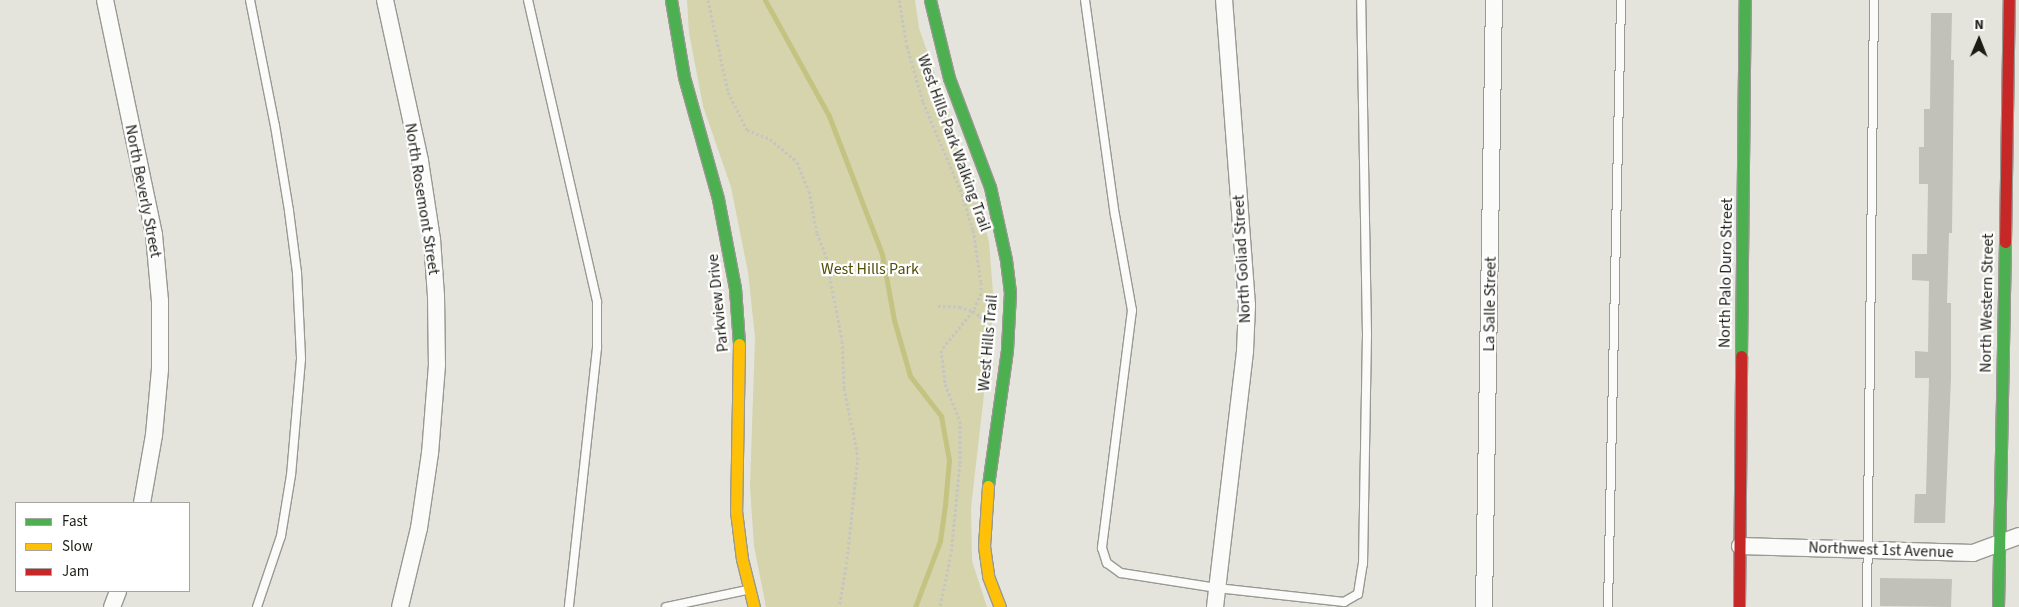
<!DOCTYPE html>
<html>
<head>
<meta charset="utf-8">
<style>
	body { margin:0 }
	#map { position:relative; width:2019px; height:607px; overflow:hidden; background:#e4e4dc; font-family:"Source Sans 3",sans-serif }
	div>[style] { position:absolute }
	.green>* { inset:0; background:#d5d4ad }
	.stream>* { height:5px; margin:-2.5px; padding:0 2.5px; transform-origin:2.5px; border-radius:2.5px; background:#c5c381 }
	.building>* { inset:0; background:#c1c1ba }
	.path>* { height:3px; margin-top:-1.5px; transform-origin:0; background:repeating-linear-gradient(90deg,#c5c5c3 0 2.5px,transparent 0 5px) }
	.roads { filter:drop-shadow(1px 0 #999993) drop-shadow(-1px 0 #999993) drop-shadow(0 1px #999993) drop-shadow(0 -1px #999993) }
	.lane>* { height:8px; margin:-4px; padding:0 4px; transform-origin:4px; border-radius:4px; background:#fbfbfa }
	.street>* { height:16px; margin:-8px; padding:0 8px; transform-origin:8px; border-radius:8px; background:#fbfbfa }
	.fast>* { height:11px; margin:-5.5px; padding:0 5.5px; transform-origin:5.5px; border-radius:5.5px; background:#4caf50 }
	.slow>* { height:11px; margin:-5.5px; padding:0 5.5px; transform-origin:5.5px; border-radius:5.5px; background:#ffc107 }
	.jam>* { height:11px; margin:-5.5px; padding:0 5.5px; transform-origin:5.5px; border-radius:5.5px; background:#c62828 }
	span { translate:-50% -50%; white-space:nowrap; text-align:center; line-height:1.15; -webkit-text-stroke:4.5px #fff; paint-order:stroke }
	.street-label { font-size:16px; color:#1c1c16 }
	.park-label { font-size:16px; color:#524f06 }
	.legend { position:absolute; left:15px; top:502px; width:175px; height:90px; box-sizing:border-box; background:#fff; border:1px solid #a4a4a2; margin:0; padding:6px 9px; list-style:none; font-size:15px; color:#1c1c16 }
	.legend li { display:flex; align-items:center; gap:10px; height:25px }
	.legend b { width:25px; border:1px solid #a4a4a2 }
	.north { position:absolute; left:1954px; top:15px; width:50px; height:50px; -webkit-text-stroke:4px #fff; paint-order:stroke; rotate:1deg; font-size:14px; font-weight:700; line-height:20px; text-align:center; color:#1c1c16 }
	.north::after { content:''; display:block; margin:auto; width:18px; height:22px; background:#1c1c16; clip-path:polygon(50% 0,100% 100%,50% 72%,0 100%) }
</style>
</head>
<body>
<div id="map">
	<div class="green">
		<div style="clip-path:polygon(687px 0,915px 0,919px 28px,976px 192px,989px 242px,994px 306px,971px 508px,972px 561px,987px 607px,766px 607px,754px 546px,750px 487px,755px 337px,748px 272px,731px 187px,703px 106px,689px 33px)"></div>
	</div>
	<div class="stream">
		<div style="left:765px;top:0;width:132px;rotate:61.1deg"></div>
		<div style="left:829px;top:116px;width:148px;rotate:69deg"></div>
		<div style="left:882px;top:254px;width:67px;rotate:79.7deg"></div>
		<div style="left:894px;top:320px;width:58px;rotate:74.1deg"></div>
		<div style="left:910px;top:376px;width:51px;rotate:52.2deg"></div>
		<div style="left:941px;top:416px;width:45px;rotate:79.7deg"></div>
		<div style="left:949px;top:460px;width:45px;rotate:95.1deg"></div>
		<div style="left:945px;top:505px;width:36px;rotate:98deg"></div>
		<div style="left:940px;top:541px;width:71px;rotate:110.7deg"></div>
	</div>
	<div class="building">
		<div style="clip-path:polygon(1931px 13px,1952px 13px,1951px 60px,1954px 60px,1952px 233px,1949px 233px,1947px 303px,1951px 303px,1951px 378px,1945px 523px,1914px 523px,1915px 494px,1926px 494px,1929px 378px,1915px 378px,1915px 351px,1928px 352px,1929px 281px,1912px 280px,1912px 254px,1927px 254px,1928px 184px,1919px 184px,1919px 147px,1924px 147px,1924px 109px,1930px 109px)"></div>
		<div style="clip-path:polygon(1880px 578px,1952px 579px,1951px 607px,1880px 606px)"></div>
	</div>
	<div class="path">
		<div style="left:708px;top:0;width:94px;rotate:77.7deg"></div>
		<div style="left:728px;top:92px;width:42px;rotate:63.4deg"></div>
		<div style="left:747px;top:130px;width:25px;rotate:21deg"></div>
		<div style="left:770px;top:139px;width:35px;rotate:40deg"></div>
		<div style="left:797px;top:162px;width:31px;rotate:68deg"></div>
		<div style="left:809px;top:191px;width:43px;rotate:79.2deg"></div>
		<div style="left:817px;top:233px;width:25px;rotate:69deg"></div>
		<div style="left:826px;top:256px;width:86px;rotate:79.3deg"></div>
		<div style="left:842px;top:341px;width:47px;rotate:87.6deg"></div>
		<div style="left:844px;top:388px;width:70px;rotate:78.5deg"></div>
		<div style="left:858px;top:457px;width:111px;rotate:96.2deg"></div>
		<div style="left:846px;top:567px;width:41px;rotate:99.9deg"></div>
		<div style="left:899px;top:0;width:47px;rotate:80.1deg"></div>
		<div style="left:907px;top:46px;width:58px;rotate:74.1deg"></div>
		<div style="left:923px;top:102px;width:95px;rotate:67deg"></div>
		<div style="left:960px;top:189px;width:43px;rotate:72.4deg"></div>
		<div style="left:973px;top:230px;width:53px;rotate:81.3deg"></div>
		<div style="left:981px;top:282px;width:11px;rotate:90deg"></div>
		<div style="left:981px;top:293px;width:20px;rotate:114deg"></div>
		<div style="left:973px;top:311px;width:50px;rotate:129.4deg"></div>
		<div style="left:941px;top:350px;width:34px;rotate:83deg"></div>
		<div style="left:945px;top:384px;width:40px;rotate:68deg"></div>
		<div style="left:960px;top:421px;width:43px;rotate:90deg"></div>
		<div style="left:960px;top:464px;width:90px;rotate:95.7deg"></div>
		<div style="left:951px;top:554px;width:54px;rotate:101.7deg"></div>
		<div style="left:938px;top:306px;width:21px;rotate:3deg"></div>
		<div style="left:959px;top:307px;width:15px;rotate:16deg"></div>
		<div style="left:973px;top:311px;width:9px;rotate:36deg"></div>
		<div style="left:980px;top:316px;width:12px;rotate:55deg"></div>
	</div>
	<div class="roads">
		<div class="lane">
			<div style="left:250px;top:0;width:128px;rotate:78.8deg"></div>
			<div style="left:275px;top:126px;width:86px;rotate:80.6deg"></div>
			<div style="left:289px;top:211px;width:63px;rotate:82.6deg"></div>
			<div style="left:297px;top:273px;width:86px;rotate:87.3deg"></div>
			<div style="left:301px;top:359px;width:116px;rotate:94.9deg"></div>
			<div style="left:291px;top:475px;width:62px;rotate:99.3deg"></div>
			<div style="left:281px;top:536px;width:75px;rotate:108.7deg"></div>
			<div style="left:528px;top:0;width:310px;rotate:77.1deg"></div>
			<div style="left:597px;top:302px;width:46px;rotate:90deg"></div>
			<div style="left:597px;top:348px;width:261px;rotate:96.2deg"></div>
			<div style="left:1085px;top:0;width:217px;rotate:82.1deg"></div>
			<div style="left:1115px;top:215px;width:97px;rotate:79.9deg"></div>
			<div style="left:1132px;top:310px;width:240px;rotate:97.2deg"></div>
			<div style="left:1102px;top:548px;width:16px;rotate:72deg"></div>
			<div style="left:1107px;top:563px;width:17px;rotate:36deg"></div>
			<div style="left:1121px;top:573px;width:97px;rotate:8.9deg"></div>
			<div style="left:1217px;top:588px;width:128px;rotate:6.3deg"></div>
			<div style="left:1344px;top:602px;width:16px;rotate:-30deg"></div>
			<div style="left:1358px;top:594px;width:30px;rotate:-81deg"></div>
			<div style="left:1363px;top:564px;width:230px;rotate:-89deg"></div>
			<div style="left:1367px;top:334px;width:334px;rotate:-91deg"></div>
			<div style="left:666px;top:607px;width:83px;rotate:-11.9deg"></div>
			<div style="left:1608px;top:607px;width:607px;rotate:-88.77deg"></div>
			<div style="left:1867px;top:607px;width:607px;rotate:-89.34deg"></div>
		</div>
		<div class="street">
			<div style="left:105px;top:0;width:240px;rotate:78.2deg"></div>
			<div style="left:154px;top:235px;width:66px;rotate:84.8deg"></div>
			<div style="left:160px;top:301px;width:68px;rotate:90deg"></div>
			<div style="left:160px;top:369px;width:66px;rotate:95.2deg"></div>
			<div style="left:154px;top:435px;width:69px;rotate:100deg"></div>
			<div style="left:385px;top:0;width:165px;rotate:77.7deg"></div>
			<div style="left:420px;top:161px;width:79px;rotate:81.3deg"></div>
			<div style="left:432px;top:239px;width:57px;rotate:86deg"></div>
			<div style="left:436px;top:296px;width:69px;rotate:89.2deg"></div>
			<div style="left:437px;top:365px;width:88px;rotate:94.5deg"></div>
			<div style="left:430px;top:453px;width:76px;rotate:98.3deg"></div>
			<div style="left:419px;top:528px;width:81px;rotate:103.5deg"></div>
			<div style="left:1740px;top:546px;width:233px;rotate:1.7deg"></div>
			<div style="left:1973px;top:553px;width:49px;rotate:-20.3deg"></div>
			<div style="left:112px;top:607px;width:17px;rotate:-69deg"></div>
			<div style="left:1215px;top:607px;width:258px;rotate:-83.3deg"></div>
			<div style="left:1245px;top:351px;width:46px;rotate:-87.5deg"></div>
			<div style="left:1247px;top:305px;width:306px;rotate:-94.3deg"></div>
			<div style="left:1484px;top:607px;width:607px;rotate:-89.06deg"></div>
		</div>
		<div class="fast">
			<div style="left:671px;top:0;width:78px;rotate:80.4deg"></div>
			<div style="left:684px;top:77px;width:127px;rotate:74.4deg"></div>
			<div style="left:718px;top:199px;width:91px;rotate:79.2deg"></div>
			<div style="left:735px;top:288px;width:56px;rotate:85.9deg"></div>
			<div style="left:930px;top:0;width:80px;rotate:76.3deg"></div>
			<div style="left:949px;top:78px;width:116px;rotate:69.4deg"></div>
			<div style="left:990px;top:187px;width:75px;rotate:77.6deg"></div>
			<div style="left:1006px;top:260px;width:32px;rotate:83deg"></div>
			<div style="left:1010px;top:292px;width:58px;rotate:93deg"></div>
			<div style="left:1007px;top:350px;width:137px;rotate:98deg"></div>
			<div style="left:1741px;top:356px;width:356px;rotate:-89.4deg"></div>
			<div style="left:1998px;top:607px;width:365px;rotate:-88.9deg"></div>
		</div>
		<div class="slow">
			<div style="left:739px;top:344px;width:167px;rotate:91deg"></div>
			<div style="left:736px;top:511px;width:48px;rotate:82.9deg"></div>
			<div style="left:742px;top:559px;width:49px;rotate:76deg"></div>
			<div style="left:988px;top:486px;width:60px;rotate:93.8deg"></div>
			<div style="left:984px;top:546px;width:30px;rotate:82deg"></div>
			<div style="left:988px;top:576px;width:33px;rotate:69deg"></div>
		</div>
		<div class="jam">
			<div style="left:2005px;top:242px;width:242px;rotate:-89.1deg"></div>
			<div style="left:1739px;top:607px;width:251px;rotate:-89.5deg"></div>
		</div>
	</div>
	<div class="street-label">
		<span style="left:954px;top:143px;rotate:70deg">West Hills Park Walking Trail</span>
		<span style="left:143px;top:191px;rotate:79deg">North Beverly Street</span>
		<span style="left:422px;top:199px;rotate:81deg">North Rosemont Street</span>
		<span style="left:1242px;top:259px;rotate:-93deg">North Goliad Street</span>
		<span style="left:1726px;top:273px;rotate:-89deg">North Palo Duro Street</span>
		<span style="left:718px;top:303px;rotate:-96deg">Parkview Drive</span>
		<span style="left:1987px;top:303px;rotate:-89deg">North Western Street</span>
		<span style="left:1490px;top:304px;rotate:-89deg">La Salle Street</span>
		<span style="left:988px;top:343px;rotate:-85deg">West Hills Trail</span>
		<span style="left:1881px;top:550px;rotate:2deg">Northwest 1st Avenue</span>
	</div>
	<div class="park-label">
		<span style="left:870px;top:269px">West Hills Park</span>
	</div>
	<ul class="legend">
	<li><b style="height:6px;background:#4caf50"></b>Fast</li>
	<li><b style="height:6px;background:#ffc107"></b>Slow</li>
	<li><b style="height:6px;background:#c62828"></b>Jam</li>
	</ul>
	<div class="north">N</div>
</div>
</body>
</html>
